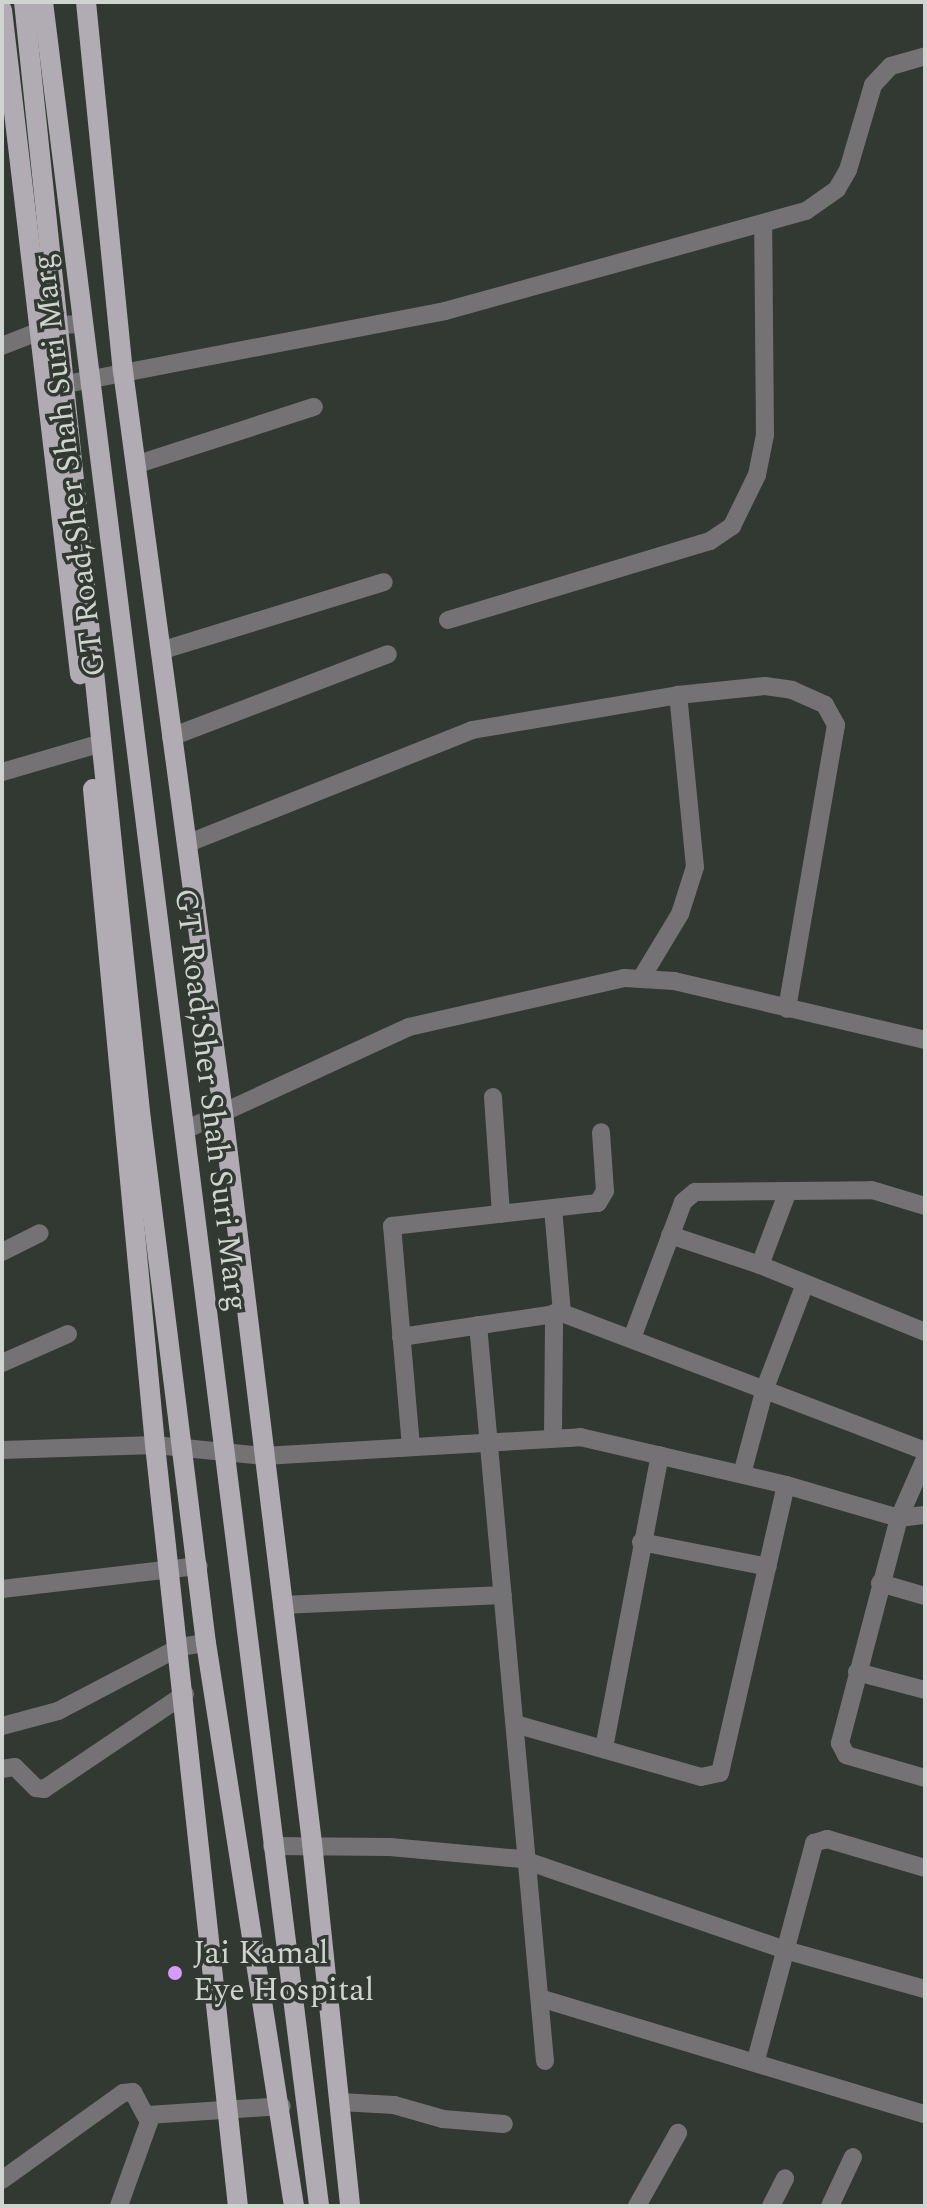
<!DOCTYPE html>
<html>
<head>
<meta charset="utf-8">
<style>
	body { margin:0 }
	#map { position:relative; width:927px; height:2208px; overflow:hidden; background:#323832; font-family:Spectral,serif }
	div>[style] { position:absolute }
	.minor>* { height:18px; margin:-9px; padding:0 9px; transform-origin:9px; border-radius:9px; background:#747275 }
	.major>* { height:20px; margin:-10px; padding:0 10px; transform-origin:10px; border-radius:10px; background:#b1acb4 }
	.dots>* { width:22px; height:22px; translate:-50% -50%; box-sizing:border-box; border:4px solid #323832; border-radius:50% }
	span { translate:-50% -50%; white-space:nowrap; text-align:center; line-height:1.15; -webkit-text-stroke:7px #323832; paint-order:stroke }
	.street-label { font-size:32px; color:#d0d4d0 }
	.poi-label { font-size:32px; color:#d0d4d0 }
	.left { translate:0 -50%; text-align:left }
	.frame { position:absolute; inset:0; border:4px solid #d0d4d0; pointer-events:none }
</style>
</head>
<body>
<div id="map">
	<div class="minor">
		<div style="left:2px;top:346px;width:57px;rotate:-21.6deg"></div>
		<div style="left:55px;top:325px;width:28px;rotate:-2deg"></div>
		<div style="left:61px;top:385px;width:391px;rotate:-10.9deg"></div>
		<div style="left:445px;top:311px;width:375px;rotate:-15.5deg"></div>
		<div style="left:806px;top:211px;width:38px;rotate:-35deg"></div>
		<div style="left:837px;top:189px;width:22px;rotate:-60deg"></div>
		<div style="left:848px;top:170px;width:89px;rotate:-73.6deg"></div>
		<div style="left:873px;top:85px;width:26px;rotate:-47deg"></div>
		<div style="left:891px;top:66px;width:35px;rotate:-16deg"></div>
		<div style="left:135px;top:465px;width:188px;rotate:-18deg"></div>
		<div style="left:448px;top:620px;width:274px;rotate:-16.8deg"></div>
		<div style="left:710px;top:541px;width:27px;rotate:-34deg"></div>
		<div style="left:732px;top:526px;width:57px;rotate:-63.9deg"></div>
		<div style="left:757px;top:475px;width:41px;rotate:-78.7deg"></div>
		<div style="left:765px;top:435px;width:212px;rotate:-90.5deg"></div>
		<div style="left:160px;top:651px;width:234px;rotate:-17.1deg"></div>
		<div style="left:171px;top:737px;width:232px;rotate:-20.9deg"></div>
		<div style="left:2px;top:772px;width:104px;rotate:-16.2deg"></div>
		<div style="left:186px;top:844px;width:308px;rotate:-21.7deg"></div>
		<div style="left:472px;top:730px;width:209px;rotate:-9.6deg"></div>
		<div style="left:678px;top:695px;width:87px;rotate:-5.9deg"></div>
		<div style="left:765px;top:686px;width:27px;rotate:8deg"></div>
		<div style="left:792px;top:690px;width:36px;rotate:24deg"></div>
		<div style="left:825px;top:705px;width:23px;rotate:61deg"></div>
		<div style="left:836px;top:725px;width:288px;rotate:99.8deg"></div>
		<div style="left:642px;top:977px;width:74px;rotate:-58.9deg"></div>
		<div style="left:680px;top:914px;width:49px;rotate:-72.3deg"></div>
		<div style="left:695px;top:867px;width:173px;rotate:-95.6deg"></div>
		<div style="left:493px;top:1097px;width:117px;rotate:86.1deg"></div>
		<div style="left:185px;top:1130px;width:247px;rotate:-24.7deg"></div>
		<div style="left:409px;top:1027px;width:221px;rotate:-12.8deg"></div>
		<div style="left:624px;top:978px;width:50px;rotate:3.4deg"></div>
		<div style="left:674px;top:981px;width:258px;rotate:13.2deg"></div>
		<div style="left:670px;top:1235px;width:95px;rotate:18.4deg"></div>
		<div style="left:760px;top:1265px;width:178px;rotate:22.1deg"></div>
		<div style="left:2px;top:1252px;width:42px;rotate:-26.6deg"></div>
		<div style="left:760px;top:1265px;width:79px;rotate:-69.3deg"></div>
		<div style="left:562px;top:1313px;width:388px;rotate:20.8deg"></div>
		<div style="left:478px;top:1325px;width:739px;rotate:84.8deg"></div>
		<div style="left:401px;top:1337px;width:163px;rotate:-8.5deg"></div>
		<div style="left:562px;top:1313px;width:104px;rotate:-94.9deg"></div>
		<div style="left:632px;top:1338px;width:145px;rotate:-69.4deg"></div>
		<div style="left:683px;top:1202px;width:16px;rotate:-40deg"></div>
		<div style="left:695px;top:1192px;width:177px;rotate:-0.6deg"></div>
		<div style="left:872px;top:1190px;width:55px;rotate:16.8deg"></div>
		<div style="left:2px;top:1363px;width:72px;rotate:-23.7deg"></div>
		<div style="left:553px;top:1437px;width:124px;rotate:-89.5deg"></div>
		<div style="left:411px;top:1447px;width:222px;rotate:-94.9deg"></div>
		<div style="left:392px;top:1226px;width:207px;rotate:-6.4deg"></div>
		<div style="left:598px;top:1203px;width:14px;rotate:-60deg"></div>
		<div style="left:605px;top:1191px;width:59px;rotate:-93.9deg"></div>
		<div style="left:2px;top:1450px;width:153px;rotate:-1.9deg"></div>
		<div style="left:155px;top:1445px;width:110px;rotate:5.8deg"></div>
		<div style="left:264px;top:1456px;width:317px;rotate:-3.4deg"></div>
		<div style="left:580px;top:1437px;width:212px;rotate:13.1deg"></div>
		<div style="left:786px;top:1485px;width:118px;rotate:16.3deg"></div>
		<div style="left:899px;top:1518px;width:26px;rotate:-7deg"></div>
		<div style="left:925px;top:1459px;width:64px;rotate:113.8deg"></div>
		<div style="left:899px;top:1518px;width:233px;rotate:104.7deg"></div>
		<div style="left:840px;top:1743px;width:13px;rotate:63deg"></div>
		<div style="left:846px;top:1755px;width:82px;rotate:16.2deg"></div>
		<div style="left:742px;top:1474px;width:89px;rotate:-75deg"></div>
		<div style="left:765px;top:1388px;width:111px;rotate:-69deg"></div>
		<div style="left:641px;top:1542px;width:129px;rotate:11.1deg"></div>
		<div style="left:880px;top:1583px;width:47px;rotate:16.1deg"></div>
		<div style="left:2px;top:1589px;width:198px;rotate:-6.7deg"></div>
		<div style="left:282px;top:1605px;width:221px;rotate:-2.6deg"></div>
		<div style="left:857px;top:1672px;width:70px;rotate:14.8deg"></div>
		<div style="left:515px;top:1724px;width:193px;rotate:15.9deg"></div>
		<div style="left:701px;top:1777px;width:19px;rotate:-12deg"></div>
		<div style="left:720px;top:1773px;width:295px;rotate:-77.1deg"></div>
		<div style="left:2px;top:1726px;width:58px;rotate:-15deg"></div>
		<div style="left:58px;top:1711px;width:138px;rotate:-27.7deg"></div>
		<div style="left:180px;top:1647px;width:26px;rotate:-9deg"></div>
		<div style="left:604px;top:1748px;width:298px;rotate:-79.2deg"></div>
		<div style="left:2px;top:1769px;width:13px;rotate:-9deg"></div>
		<div style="left:15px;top:1767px;width:30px;rotate:45deg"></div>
		<div style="left:36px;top:1788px;width:8px;rotate:7deg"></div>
		<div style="left:44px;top:1789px;width:170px;rotate:-34deg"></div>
		<div style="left:272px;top:1846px;width:118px;rotate:0.5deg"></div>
		<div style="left:390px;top:1847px;width:132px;rotate:5.2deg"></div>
		<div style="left:521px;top:1859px;width:279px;rotate:19deg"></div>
		<div style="left:785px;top:1950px;width:145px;rotate:15.6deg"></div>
		<div style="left:543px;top:1999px;width:399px;rotate:16.8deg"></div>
		<div style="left:756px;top:2060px;width:225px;rotate:-75deg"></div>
		<div style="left:814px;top:1843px;width:14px;rotate:-17deg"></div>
		<div style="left:827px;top:1839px;width:102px;rotate:16.5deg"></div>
		<div style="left:340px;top:2102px;width:54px;rotate:3.2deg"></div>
		<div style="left:394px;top:2105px;width:51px;rotate:15.9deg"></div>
		<div style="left:443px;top:2119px;width:61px;rotate:4.7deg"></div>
		<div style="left:148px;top:2115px;width:134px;rotate:-3.8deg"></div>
		<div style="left:2px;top:2180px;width:149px;rotate:-35.7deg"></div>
		<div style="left:123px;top:2093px;width:10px;rotate:-6deg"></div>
		<div style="left:133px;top:2092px;width:34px;rotate:62deg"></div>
		<div style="left:149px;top:2122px;width:89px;rotate:109.7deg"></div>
		<div style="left:637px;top:2206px;width:84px;rotate:-60.7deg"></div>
		<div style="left:771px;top:2206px;width:31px;rotate:-63deg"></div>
		<div style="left:830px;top:2206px;width:54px;rotate:-64.9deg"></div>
	</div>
	<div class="major">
		<div style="left:24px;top:2px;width:1124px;rotate:84.03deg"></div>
		<div style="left:141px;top:1120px;width:527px;rotate:82.92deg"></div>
		<div style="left:206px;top:1643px;width:570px;rotate:81.12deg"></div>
		<div style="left:43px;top:2px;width:2221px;rotate:82.86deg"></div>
		<div style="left:86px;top:2px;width:371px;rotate:84.3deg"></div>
		<div style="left:123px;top:371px;width:749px;rotate:82.32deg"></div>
		<div style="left:223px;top:1113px;width:735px;rotate:83.05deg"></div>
		<div style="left:312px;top:1843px;width:365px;rotate:84deg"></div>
		<div style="left:2px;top:10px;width:669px;rotate:83.3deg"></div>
		<div style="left:93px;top:789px;width:659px;rotate:84.6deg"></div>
		<div style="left:155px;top:1445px;width:766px;rotate:83.78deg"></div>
	</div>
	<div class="dots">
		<div style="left:175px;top:1973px;background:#d79bf9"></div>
	</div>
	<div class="street-label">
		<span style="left:70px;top:465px;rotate:-97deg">GT Road;Sher Shah Suri Marg</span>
		<span style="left:210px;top:1100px;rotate:83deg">GT Road;Sher Shah Suri Marg</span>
	</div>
	<div class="poi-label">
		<span class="left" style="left:193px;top:1973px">Jai Kamal<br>Eye Hospital</span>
	</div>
	<div class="frame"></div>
</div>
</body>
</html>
